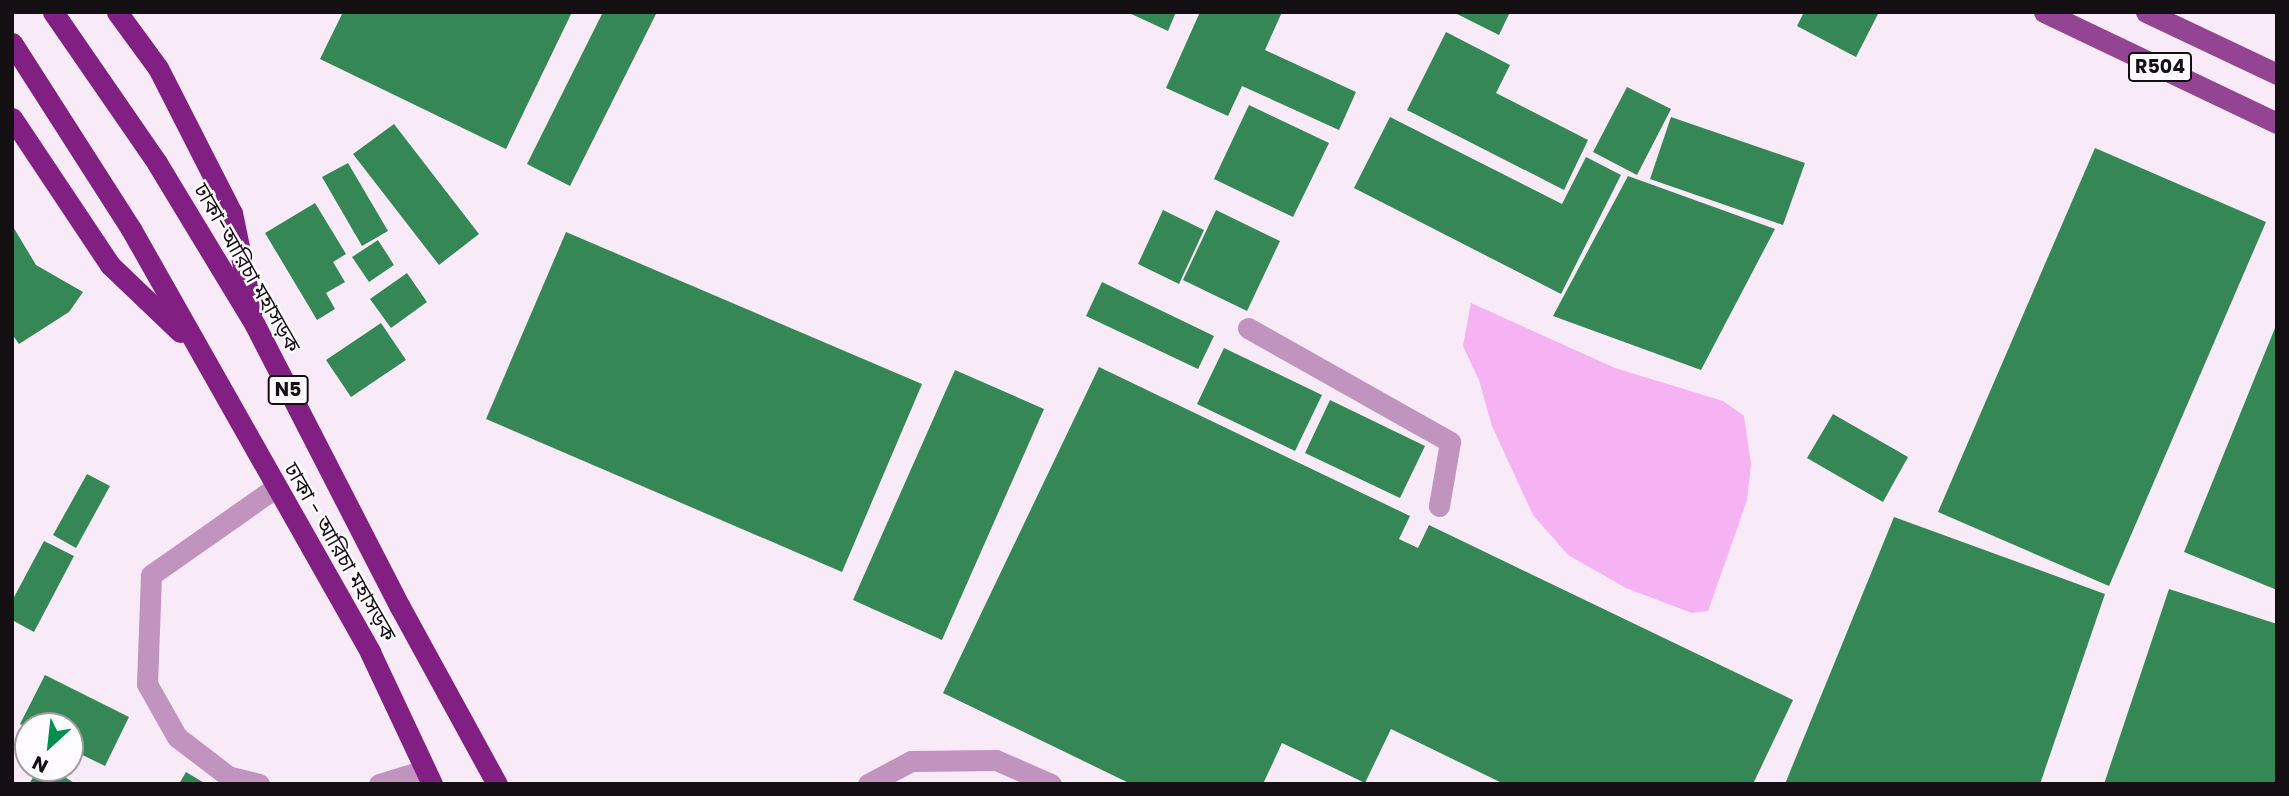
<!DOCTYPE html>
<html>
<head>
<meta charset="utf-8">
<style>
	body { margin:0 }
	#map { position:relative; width:2289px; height:796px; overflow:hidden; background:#f8eaf7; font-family:Poppins,"Noto Sans Bengali",sans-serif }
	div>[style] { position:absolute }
	.water>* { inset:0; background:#f5b3f3 }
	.building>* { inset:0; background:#358856 }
	.minor>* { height:21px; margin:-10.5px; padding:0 10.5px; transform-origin:10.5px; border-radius:10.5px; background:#c094be }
	.major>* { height:21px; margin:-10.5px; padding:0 10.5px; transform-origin:10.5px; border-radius:10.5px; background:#934492 }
	.highway>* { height:21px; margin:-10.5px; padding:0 10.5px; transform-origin:10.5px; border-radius:10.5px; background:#812082 }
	span { translate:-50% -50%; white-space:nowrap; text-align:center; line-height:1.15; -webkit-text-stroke:5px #fefbfe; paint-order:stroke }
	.shield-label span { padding:2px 5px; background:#fefbfe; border:2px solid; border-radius:5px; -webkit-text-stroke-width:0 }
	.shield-label { font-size:19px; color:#130f13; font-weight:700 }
	.street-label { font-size:21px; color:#130f13 }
	.frame { position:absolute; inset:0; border:14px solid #130f13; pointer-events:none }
	.north { position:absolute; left:14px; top:712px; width:70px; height:70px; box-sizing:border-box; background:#fefbfe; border:2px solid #a09da0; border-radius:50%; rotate:207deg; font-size:19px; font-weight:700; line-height:28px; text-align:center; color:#130f13 }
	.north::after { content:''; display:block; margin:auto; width:24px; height:32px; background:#028f4d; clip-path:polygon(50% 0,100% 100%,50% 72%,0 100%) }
</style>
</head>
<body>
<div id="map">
	<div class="water">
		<div style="clip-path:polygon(1471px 303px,1615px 368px,1723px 401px,1744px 416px,1751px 464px,1747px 500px,1708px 611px,1692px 613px,1626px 588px,1568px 555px,1533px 515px,1492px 426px,1479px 380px,1463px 346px)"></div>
	</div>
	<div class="building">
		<div style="clip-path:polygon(343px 12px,572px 12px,506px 149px,320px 59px)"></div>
		<div style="clip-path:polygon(603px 12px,657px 12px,570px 186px,527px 164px)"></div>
		<div style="clip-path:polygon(1127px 12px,1176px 12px,1168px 31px)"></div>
		<div style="clip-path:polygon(1200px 12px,1282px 12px,1265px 50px,1356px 92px,1339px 130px,1242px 86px,1228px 116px,1166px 88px)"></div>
		<div style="clip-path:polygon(1453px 12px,1510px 12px,1499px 35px)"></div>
		<div style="clip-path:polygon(1804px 12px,1875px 12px,1878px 14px,1856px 57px,1797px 26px)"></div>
		<div style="clip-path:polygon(1446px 32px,1510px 65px,1496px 93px,1588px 140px,1564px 190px,1407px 110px)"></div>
		<div style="clip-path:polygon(1627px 87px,1671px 109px,1637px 175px,1593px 152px)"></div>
		<div style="clip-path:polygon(1249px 105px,1329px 143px,1293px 217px,1214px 179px)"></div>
		<div style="clip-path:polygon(1390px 117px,1562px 204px,1586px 157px,1621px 175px,1561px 294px,1354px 188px)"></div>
		<div style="clip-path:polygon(1671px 117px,1805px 163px,1783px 225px,1650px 179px)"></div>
		<div style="clip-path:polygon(394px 124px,479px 234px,439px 265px,353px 154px)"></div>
		<div style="clip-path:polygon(2095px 148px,2266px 222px,2109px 586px,1938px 512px)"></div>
		<div style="clip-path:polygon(348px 163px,388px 231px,362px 246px,322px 177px)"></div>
		<div style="clip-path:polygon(1628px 176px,1775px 229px,1701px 370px,1553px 316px)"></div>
		<div style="clip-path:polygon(315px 203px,346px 254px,333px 262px,345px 282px,326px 293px,335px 309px,317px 320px,265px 233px)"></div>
		<div style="clip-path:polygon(1163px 210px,1204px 230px,1179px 284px,1138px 264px)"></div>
		<div style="clip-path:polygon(1216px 210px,1280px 241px,1247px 311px,1183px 280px)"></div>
		<div style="clip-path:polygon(12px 225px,36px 265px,83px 292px,69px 312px,19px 344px,12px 334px)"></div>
		<div style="clip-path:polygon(566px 232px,922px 384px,842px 572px,486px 419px)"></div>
		<div style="clip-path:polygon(378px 240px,394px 265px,369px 282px,352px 257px)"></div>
		<div style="clip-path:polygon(407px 273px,427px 302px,391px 328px,370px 299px)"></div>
		<div style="clip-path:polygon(1102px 282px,1214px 336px,1198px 369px,1086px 316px)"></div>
		<div style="clip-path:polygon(381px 323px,406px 360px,351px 397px,326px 360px)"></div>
		<div style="clip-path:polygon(2277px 323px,2277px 590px,2184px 552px)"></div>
		<div style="clip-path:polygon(1224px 348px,1322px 395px,1295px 451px,1197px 404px)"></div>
		<div style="clip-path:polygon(1099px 367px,1410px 516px,1399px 539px,1418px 548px,1429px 525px,1793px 700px,1753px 784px,1504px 784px,1391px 729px,1365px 783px,1282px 743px,1263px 784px,1131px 784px,943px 693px)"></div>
		<div style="clip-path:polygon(955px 370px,1044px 409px,942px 640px,853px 600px)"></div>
		<div style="clip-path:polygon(1330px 400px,1425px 446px,1400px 498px,1305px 453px)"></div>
		<div style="clip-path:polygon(1833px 414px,1908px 457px,1883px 502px,1807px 458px)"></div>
		<div style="clip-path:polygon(87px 474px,110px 486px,76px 548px,53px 535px)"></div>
		<div style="clip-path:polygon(1894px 517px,2105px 594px,2040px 784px,1785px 784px)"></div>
		<div style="clip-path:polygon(44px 541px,74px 556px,34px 632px,12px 620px,12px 601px)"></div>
		<div style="clip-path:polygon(2169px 589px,2277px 624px,2277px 784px,2104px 784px)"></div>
		<div style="clip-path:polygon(45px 675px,129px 717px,105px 766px,70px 749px,70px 726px,28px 728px,20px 724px)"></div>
		<div style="clip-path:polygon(39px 768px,50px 768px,76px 784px,29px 784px)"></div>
		<div style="clip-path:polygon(186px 772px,206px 784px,179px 784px)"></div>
	</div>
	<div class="minor">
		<div style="left:1248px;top:328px;width:232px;rotate:29.4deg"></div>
		<div style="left:1450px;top:442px;width:65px;rotate:99.8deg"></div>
		<div style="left:259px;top:784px;width:32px;rotate:-166deg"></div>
		<div style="left:228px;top:776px;width:64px;rotate:-142.6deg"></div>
		<div style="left:177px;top:737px;width:61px;rotate:-119.5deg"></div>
		<div style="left:147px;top:684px;width:109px;rotate:-87.9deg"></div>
		<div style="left:151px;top:575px;width:151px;rotate:-35.1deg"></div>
		<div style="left:379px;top:784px;width:48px;rotate:-16.9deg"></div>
		<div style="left:868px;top:784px;width:49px;rotate:-28.1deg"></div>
		<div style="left:911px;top:761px;width:85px;rotate:-0.7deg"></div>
		<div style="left:996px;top:760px;width:60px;rotate:23.6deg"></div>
	</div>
	<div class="major">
		<div style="left:2044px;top:12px;width:258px;rotate:25.5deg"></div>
		<div style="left:2146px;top:12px;width:145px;rotate:25.3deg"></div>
	</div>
	<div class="highway">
		<div style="left:53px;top:12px;width:183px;rotate:55.4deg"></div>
		<div style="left:157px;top:163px;width:189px;rotate:58.8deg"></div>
		<div style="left:255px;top:325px;width:317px;rotate:62.8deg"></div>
		<div style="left:400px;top:607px;width:202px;rotate:61.3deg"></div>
		<div style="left:117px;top:12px;width:69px;rotate:53.8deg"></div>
		<div style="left:158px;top:68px;width:163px;rotate:63deg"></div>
		<div style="left:232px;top:213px;width:99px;rotate:78.3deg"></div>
		<div style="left:12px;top:43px;width:221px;rotate:57.4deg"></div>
		<div style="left:131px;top:229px;width:486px;rotate:60.5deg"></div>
		<div style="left:370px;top:652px;width:146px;rotate:64.8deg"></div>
		<div style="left:12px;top:118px;width:177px;rotate:56.3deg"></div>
		<div style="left:110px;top:265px;width:97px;rotate:43.7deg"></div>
	</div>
	<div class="shield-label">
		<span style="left:2160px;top:67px">R504</span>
		<span style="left:288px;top:390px">N5</span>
	</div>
	<div class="street-label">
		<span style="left:247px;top:268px;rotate:60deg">ঢাকা-আরিচা মহাসড়ক</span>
		<span style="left:340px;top:552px;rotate:60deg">ঢাকা - আরিচা মহাসড়ক</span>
	</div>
	<div class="frame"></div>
	<div class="north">N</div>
</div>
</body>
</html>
